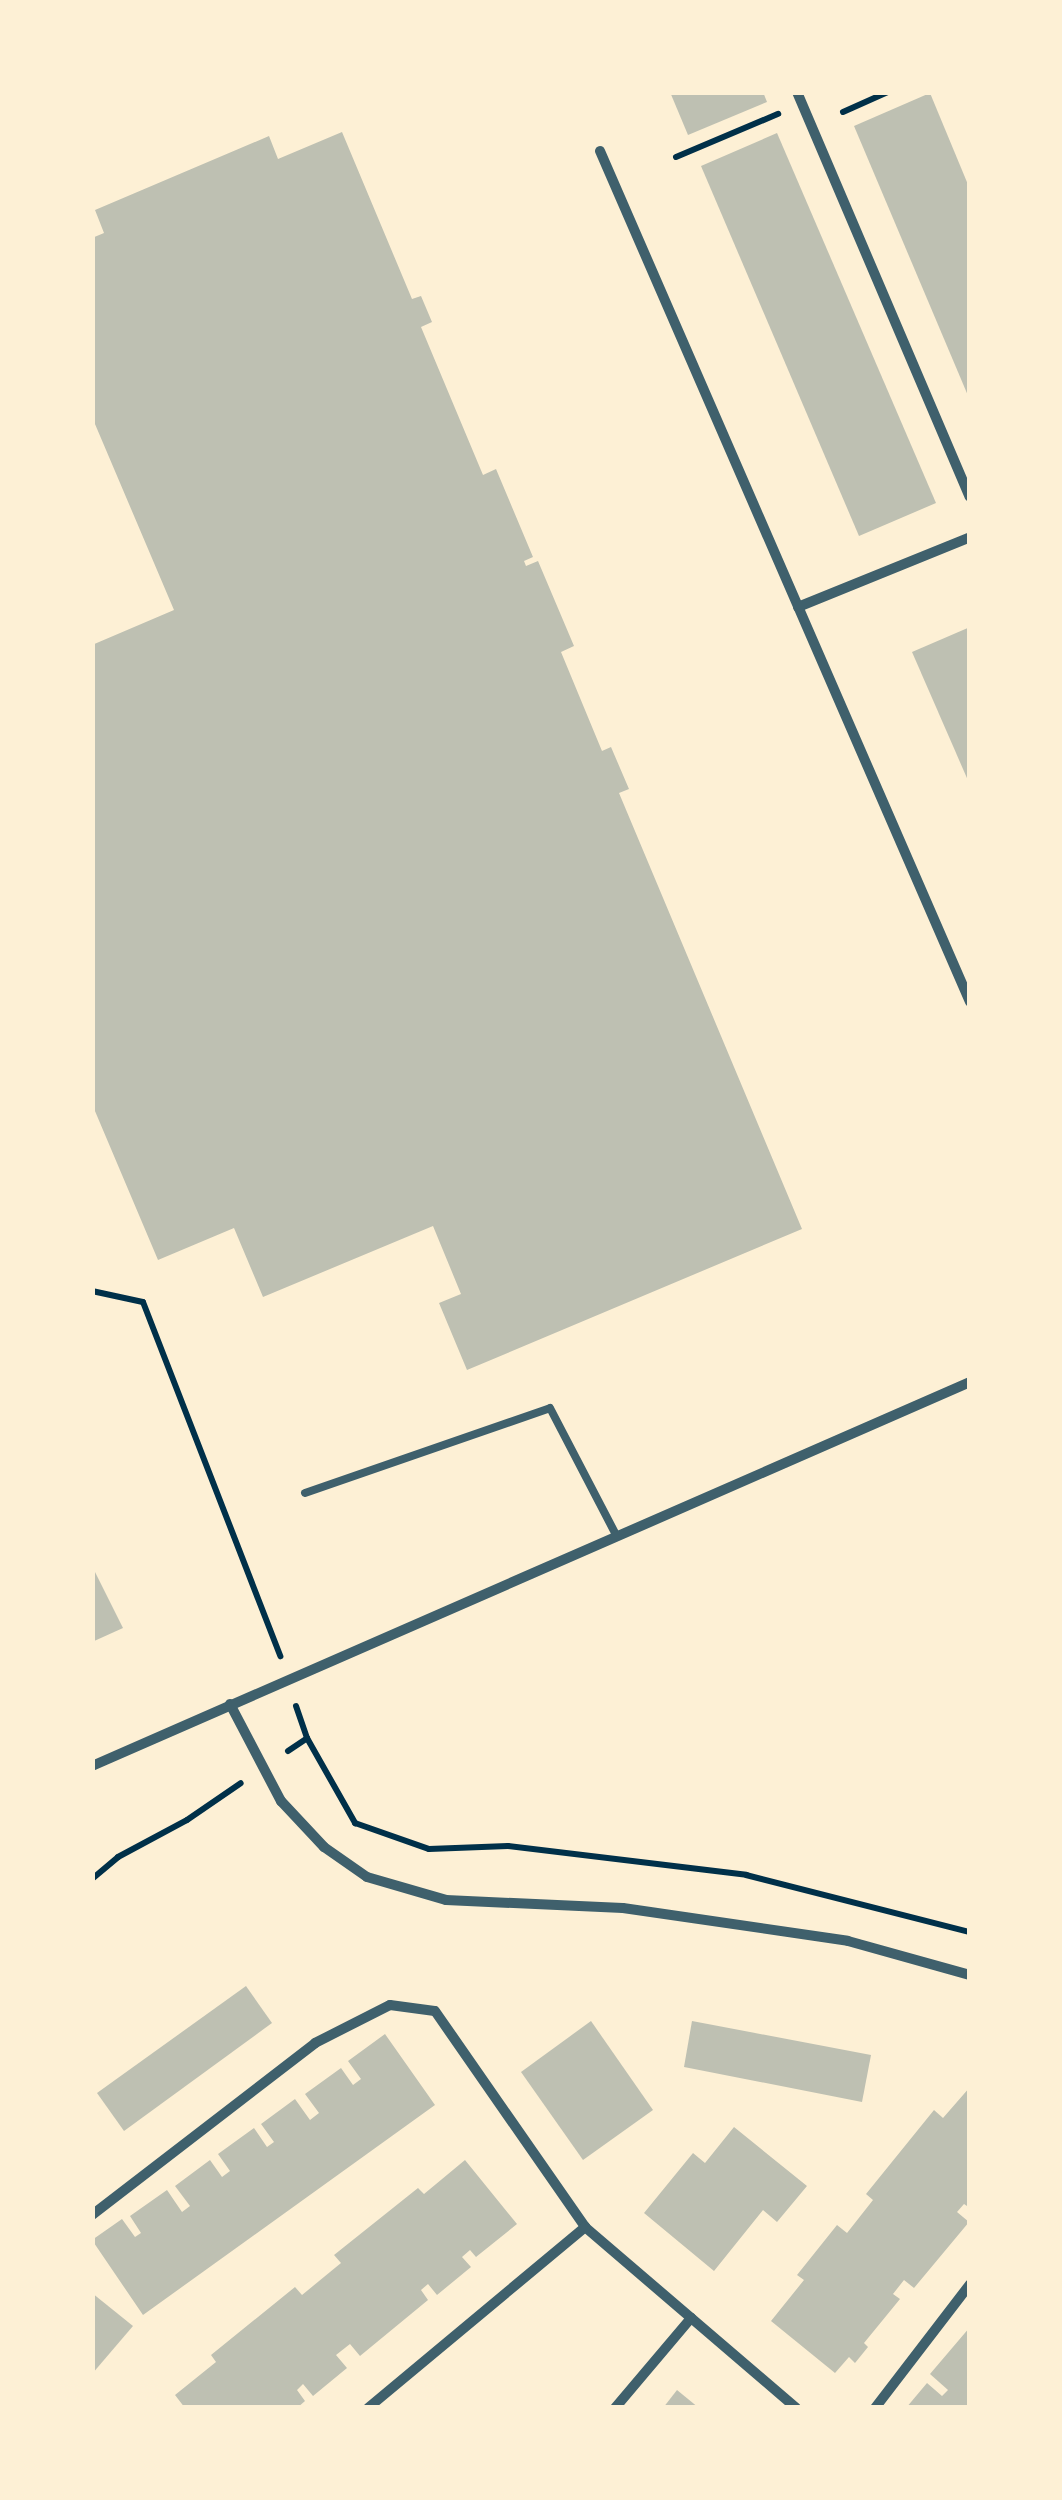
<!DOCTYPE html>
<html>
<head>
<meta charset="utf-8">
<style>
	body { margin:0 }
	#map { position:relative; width:1062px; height:2500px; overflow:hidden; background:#fdf0d5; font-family:"PT Sans Narrow",sans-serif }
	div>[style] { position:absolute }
	.building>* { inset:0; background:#bec0b2 }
	.path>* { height:6px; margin:-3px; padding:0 3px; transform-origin:3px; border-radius:3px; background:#003049 }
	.service>* { height:8px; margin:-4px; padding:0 4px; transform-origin:4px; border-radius:4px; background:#3f606c }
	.minor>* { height:10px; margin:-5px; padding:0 5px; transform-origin:5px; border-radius:5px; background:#3f606c }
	span { translate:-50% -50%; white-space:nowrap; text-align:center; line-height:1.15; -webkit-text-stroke:8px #fdf0d5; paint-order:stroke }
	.frame { position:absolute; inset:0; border:95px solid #fdf0d5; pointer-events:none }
</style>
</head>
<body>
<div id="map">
	<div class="building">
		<div style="clip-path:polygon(670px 92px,763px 92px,767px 102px,688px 135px)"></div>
		<div style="clip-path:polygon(930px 93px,969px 187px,969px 398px,854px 126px)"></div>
		<div style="clip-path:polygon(342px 132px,412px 299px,421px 296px,432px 322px,421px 327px,483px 475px,496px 469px,533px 557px,524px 561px,526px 566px,538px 561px,574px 646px,561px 652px,602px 751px,611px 747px,629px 789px,619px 793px,802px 1229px,467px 1370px,439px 1303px,461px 1294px,433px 1226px,263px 1297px,234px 1228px,158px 1260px,92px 1104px,92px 645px,174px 610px,92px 417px,92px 238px,104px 233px,95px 210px,269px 136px,278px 159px)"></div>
		<div style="clip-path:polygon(777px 133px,936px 503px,859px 536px,701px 166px)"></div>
		<div style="clip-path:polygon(970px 627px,970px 785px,912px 652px)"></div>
		<div style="clip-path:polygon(92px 1566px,123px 1628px,92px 1642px)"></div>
		<div style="clip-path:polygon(246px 1986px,272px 2023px,124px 2131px,97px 2093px)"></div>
		<div style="clip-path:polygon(591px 2021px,653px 2110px,583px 2160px,521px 2072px)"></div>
		<div style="clip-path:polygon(692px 2021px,871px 2055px,862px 2102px,684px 2067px)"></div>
		<div style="clip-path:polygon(385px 2034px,435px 2105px,143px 2315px,92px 2240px,122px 2219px,135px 2237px,141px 2233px,130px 2216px,167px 2190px,182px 2212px,190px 2206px,175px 2186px,210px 2160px,222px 2177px,230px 2171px,218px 2154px,254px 2128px,267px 2147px,274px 2142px,261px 2124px,295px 2099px,310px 2120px,319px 2113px,305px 2094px,341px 2068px,353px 2085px,361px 2079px,348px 2061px)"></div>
		<div style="clip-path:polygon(970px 2087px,970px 2208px,964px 2204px,957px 2212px,969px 2222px,914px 2288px,904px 2280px,893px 2294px,900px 2299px,864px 2343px,868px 2347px,855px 2363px,849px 2357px,835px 2373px,771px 2321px,804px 2280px,797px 2275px,837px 2225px,847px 2233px,873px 2200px,866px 2194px,934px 2110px,943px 2118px)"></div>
		<div style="clip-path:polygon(734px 2127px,807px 2186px,777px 2222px,763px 2210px,714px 2271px,644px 2213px,693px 2153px,705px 2163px)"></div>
		<div style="clip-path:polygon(465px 2160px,517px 2224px,476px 2257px,470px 2250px,462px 2257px,471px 2267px,437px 2295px,428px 2284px,421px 2290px,428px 2300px,360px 2356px,350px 2344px,336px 2355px,347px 2368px,313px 2396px,303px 2384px,297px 2390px,305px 2401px,297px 2408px,185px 2408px,175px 2395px,216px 2362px,211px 2355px,295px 2287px,302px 2295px,341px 2263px,334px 2255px,418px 2188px,424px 2194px)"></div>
		<div style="clip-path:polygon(92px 2293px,133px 2326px,92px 2374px)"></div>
		<div style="clip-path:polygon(970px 2327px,970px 2408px,906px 2408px,927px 2383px,942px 2396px,948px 2390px,930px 2374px)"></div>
		<div style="clip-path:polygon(677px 2390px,699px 2408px,663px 2408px)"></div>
	</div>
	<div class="path">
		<div style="left:843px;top:112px;width:49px;rotate:-24deg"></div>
		<div style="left:676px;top:157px;width:111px;rotate:-22.9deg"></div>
		<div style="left:92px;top:1291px;width:52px;rotate:12.2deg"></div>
		<div style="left:143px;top:1302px;width:380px;rotate:68.8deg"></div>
		<div style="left:296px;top:1706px;width:34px;rotate:71deg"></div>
		<div style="left:288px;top:1751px;width:23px;rotate:-34deg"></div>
		<div style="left:307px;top:1738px;width:98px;rotate:60.5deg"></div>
		<div style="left:355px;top:1823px;width:78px;rotate:19.4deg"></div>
		<div style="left:429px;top:1849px;width:79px;rotate:-2.2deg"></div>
		<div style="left:508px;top:1846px;width:240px;rotate:6.9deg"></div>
		<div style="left:746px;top:1875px;width:231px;rotate:14.3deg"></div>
		<div style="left:92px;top:1879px;width:34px;rotate:-40deg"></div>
		<div style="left:118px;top:1857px;width:78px;rotate:-28.2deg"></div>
		<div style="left:187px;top:1820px;width:65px;rotate:-34.4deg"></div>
	</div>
	<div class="service">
		<div style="left:305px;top:1493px;width:259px;rotate:-19.1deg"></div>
		<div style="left:550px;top:1408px;width:143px;rotate:62.5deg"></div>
	</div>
	<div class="minor">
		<div style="left:797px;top:92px;width:440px;rotate:66.9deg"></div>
		<div style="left:600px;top:151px;width:928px;rotate:66.5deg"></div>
		<div style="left:798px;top:607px;width:186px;rotate:-22.1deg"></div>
		<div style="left:230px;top:1704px;width:110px;rotate:62.3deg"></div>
		<div style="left:281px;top:1801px;width:63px;rotate:46.9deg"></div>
		<div style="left:324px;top:1847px;width:52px;rotate:34.9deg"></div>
		<div style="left:367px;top:1877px;width:82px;rotate:16.2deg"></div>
		<div style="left:446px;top:1900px;width:177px;rotate:2.6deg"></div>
		<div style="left:623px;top:1908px;width:227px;rotate:8.3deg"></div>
		<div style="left:848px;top:1941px;width:127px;rotate:15.6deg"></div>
		<div style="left:92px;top:1766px;width:958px;rotate:-23.62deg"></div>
		<div style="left:92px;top:2215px;width:282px;rotate:-37.6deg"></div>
		<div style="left:315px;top:2043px;width:84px;rotate:-26.9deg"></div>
		<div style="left:390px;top:2005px;width:45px;rotate:7.6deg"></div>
		<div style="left:435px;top:2011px;width:263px;rotate:55.2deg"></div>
		<div style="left:585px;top:2227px;width:278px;rotate:40.6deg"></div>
		<div style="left:368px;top:2408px;width:283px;rotate:-39.8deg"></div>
		<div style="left:615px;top:2408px;width:118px;rotate:-49.8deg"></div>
		<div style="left:875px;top:2408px;width:156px;rotate:-52.5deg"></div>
	</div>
	<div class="frame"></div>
</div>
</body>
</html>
